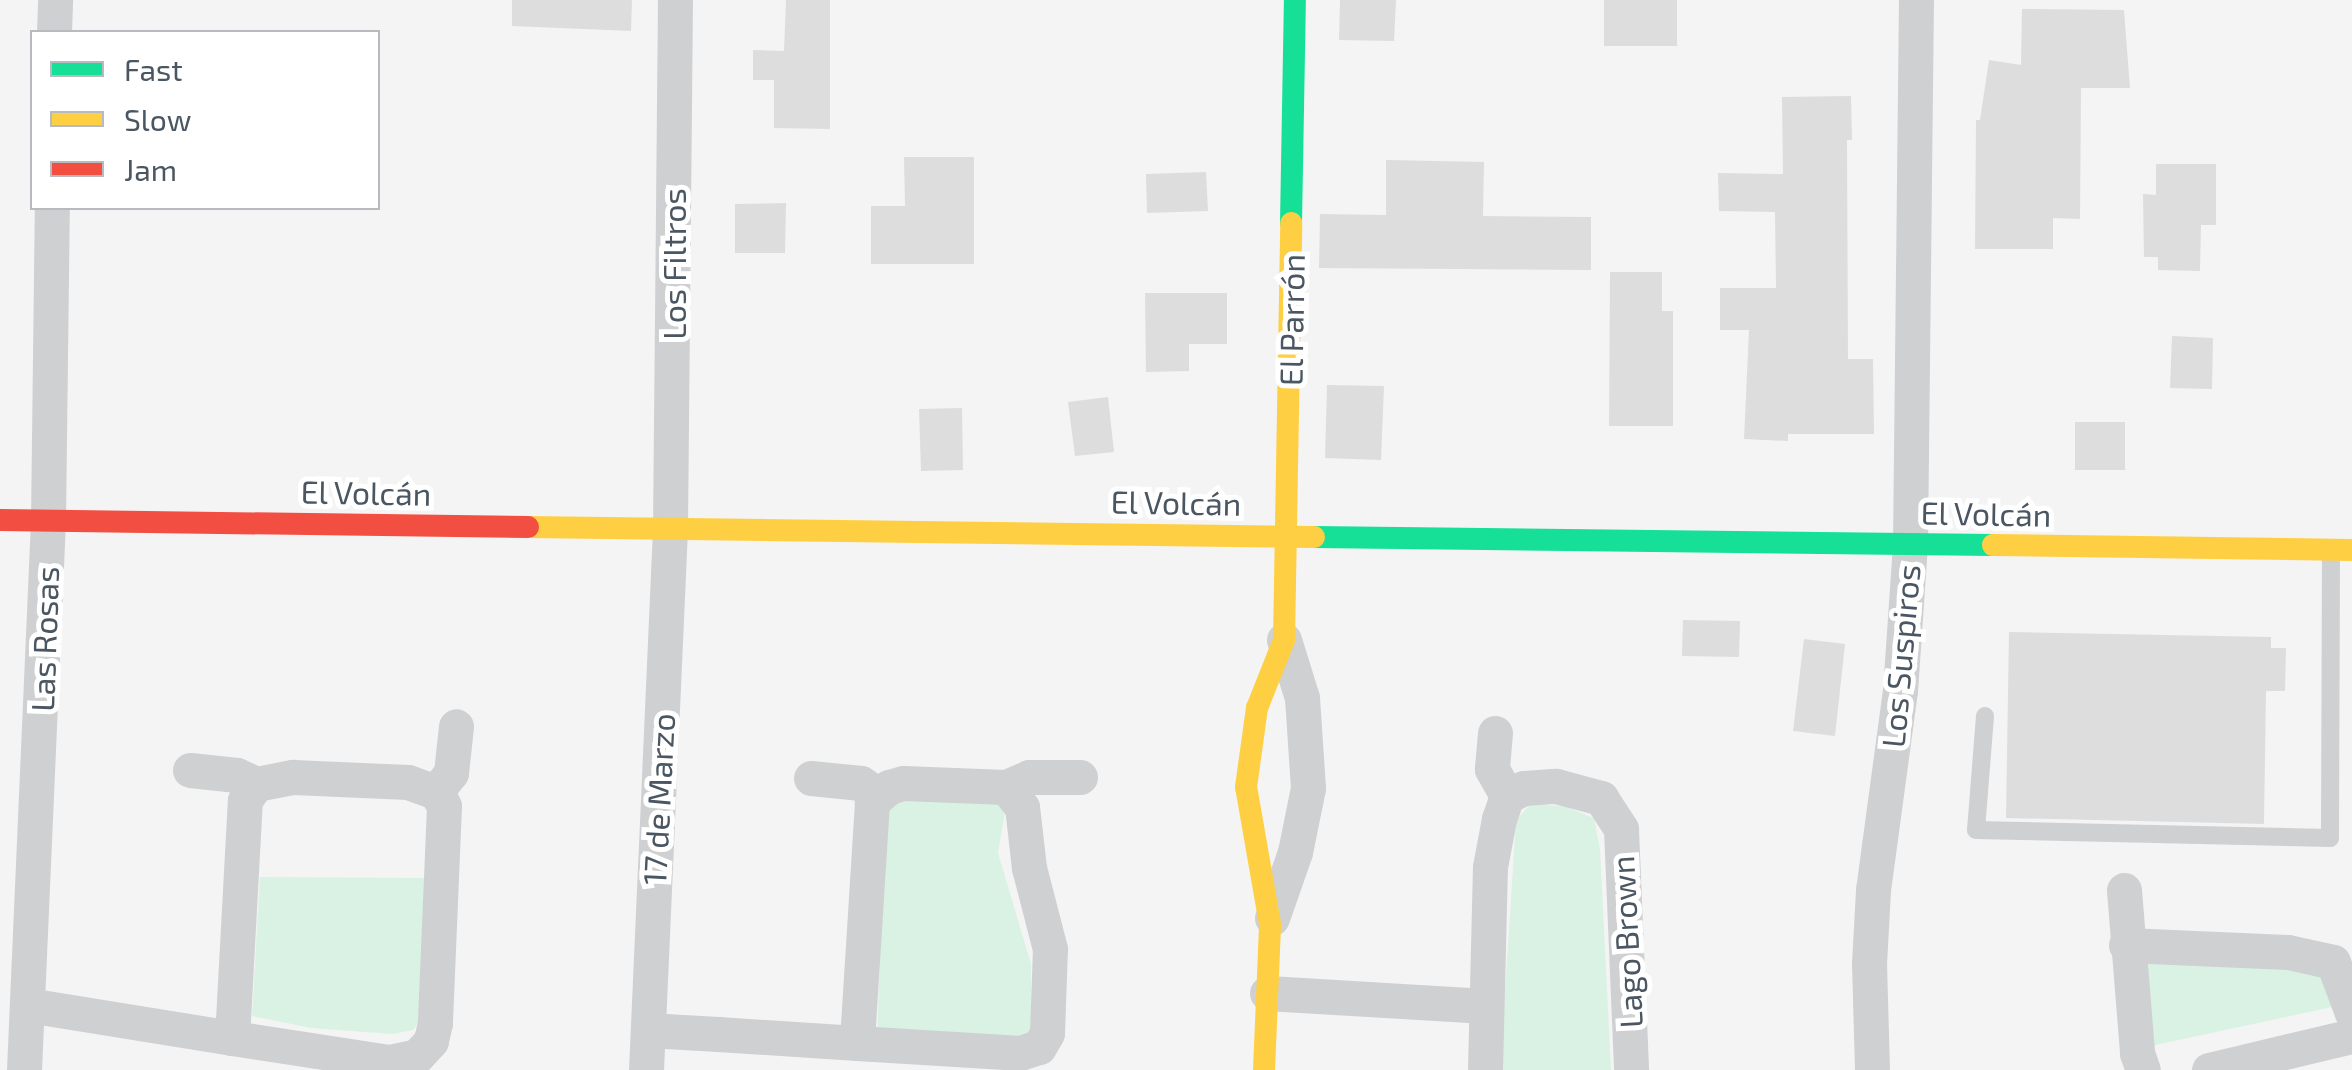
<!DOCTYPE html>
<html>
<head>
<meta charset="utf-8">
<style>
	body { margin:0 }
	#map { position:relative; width:2352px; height:1070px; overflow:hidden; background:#f4f4f4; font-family:"Exo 2",sans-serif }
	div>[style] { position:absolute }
	.green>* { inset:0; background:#d9f2e3 }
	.building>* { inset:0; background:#ddddde }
	.lane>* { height:18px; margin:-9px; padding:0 9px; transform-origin:9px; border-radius:9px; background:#ced0d2 }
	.street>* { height:35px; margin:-17.5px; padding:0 17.5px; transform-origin:17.5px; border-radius:17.5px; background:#ced0d2 }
	.fast>* { height:22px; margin:-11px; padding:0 11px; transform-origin:11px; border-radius:11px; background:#16e098 }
	.slow>* { height:22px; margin:-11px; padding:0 11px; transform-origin:11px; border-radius:11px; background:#ffcf43 }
	.jam>* { height:22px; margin:-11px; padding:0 11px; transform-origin:11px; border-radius:11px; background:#f24e42 }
	span { translate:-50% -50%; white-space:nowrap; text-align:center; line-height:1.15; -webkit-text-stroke:10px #fff; paint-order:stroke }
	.street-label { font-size:32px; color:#4a5661 }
	.legend { position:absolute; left:30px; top:30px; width:350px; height:180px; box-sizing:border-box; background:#fff; border:2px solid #b7bbc0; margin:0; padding:12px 18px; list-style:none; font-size:30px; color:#4a5661 }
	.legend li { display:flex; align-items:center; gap:20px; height:50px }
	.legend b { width:50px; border:2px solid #b7bbc0 }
</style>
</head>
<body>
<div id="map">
	<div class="green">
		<div style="clip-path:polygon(886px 795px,1007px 799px,998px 853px,1031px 964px,1031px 1045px,877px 1037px)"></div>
		<div style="clip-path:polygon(1531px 804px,1564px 806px,1594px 818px,1600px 849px,1611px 1070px,1500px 1070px,1516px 820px)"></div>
		<div style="clip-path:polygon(260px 877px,424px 878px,422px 1018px,413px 1030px,392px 1034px,312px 1028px,252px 1016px)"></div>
		<div style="clip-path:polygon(2281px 962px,2323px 975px,2332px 1007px,2146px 1047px,2136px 964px)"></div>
	</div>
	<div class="building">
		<div style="clip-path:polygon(512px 0,632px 0,631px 31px,512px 26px)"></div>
		<div style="clip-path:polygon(786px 0,830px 0,830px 129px,774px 128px,774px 80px,753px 80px,753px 50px,784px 51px)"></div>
		<div style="clip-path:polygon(1340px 0,1396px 0,1394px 41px,1339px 40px)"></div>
		<div style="clip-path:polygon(1604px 0,1677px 0,1677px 46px,1604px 46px)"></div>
		<div style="clip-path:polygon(2022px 9px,2124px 10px,2130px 88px,2081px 88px,2080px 219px,2053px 218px,2053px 249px,1975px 249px,1976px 120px,1980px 120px,1989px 60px,2021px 65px)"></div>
		<div style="clip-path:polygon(1851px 96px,1852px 140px,1847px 140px,1848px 359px,1873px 359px,1874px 434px,1788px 434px,1788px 441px,1744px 439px,1749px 330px,1720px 330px,1720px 288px,1776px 288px,1775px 212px,1719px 211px,1718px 173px,1783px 174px,1782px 97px)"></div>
		<div style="clip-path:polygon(904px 157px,974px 157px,974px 264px,871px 264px,871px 206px,905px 206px)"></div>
		<div style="clip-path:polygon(1386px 160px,1484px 162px,1483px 216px,1591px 217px,1591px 270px,1319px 268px,1320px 214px,1386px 215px)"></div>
		<div style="clip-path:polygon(2156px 164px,2216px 164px,2216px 225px,2201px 225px,2200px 271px,2158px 270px,2158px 257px,2144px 257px,2143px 194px,2156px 195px)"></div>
		<div style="clip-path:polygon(1206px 172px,1208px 211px,1147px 213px,1146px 174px)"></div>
		<div style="clip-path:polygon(786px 203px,785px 253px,735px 253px,735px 204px)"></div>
		<div style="clip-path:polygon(1610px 272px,1662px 272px,1662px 311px,1673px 311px,1673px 426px,1609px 426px)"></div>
		<div style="clip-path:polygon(1145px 293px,1227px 293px,1227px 344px,1189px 344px,1189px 371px,1146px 372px)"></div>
		<div style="clip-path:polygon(2172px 336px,2213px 338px,2212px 389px,2170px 388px)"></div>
		<div style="clip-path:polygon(1327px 385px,1384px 386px,1381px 460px,1325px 458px)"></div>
		<div style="clip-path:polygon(1108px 397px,1114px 452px,1075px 456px,1068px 402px)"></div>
		<div style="clip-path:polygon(962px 408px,963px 470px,921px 471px,919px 409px)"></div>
		<div style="clip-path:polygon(2075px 422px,2125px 422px,2125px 470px,2075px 470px)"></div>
		<div style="clip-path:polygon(1683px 620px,1740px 621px,1739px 657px,1682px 656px)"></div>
		<div style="clip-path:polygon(2009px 632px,2271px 637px,2271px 648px,2286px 648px,2285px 691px,2266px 691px,2264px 824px,2006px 818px)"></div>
		<div style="clip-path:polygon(1804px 639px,1845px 644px,1835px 736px,1793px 731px)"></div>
	</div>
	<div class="lane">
		<div style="left:1985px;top:716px;width:114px;rotate:94.5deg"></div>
		<div style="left:1976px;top:830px;width:354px;rotate:1.3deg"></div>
		<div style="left:2330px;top:838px;width:286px;rotate:-89.8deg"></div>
	</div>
	<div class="street">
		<div style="left:54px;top:32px;width:32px;rotate:-88deg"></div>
		<div style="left:1495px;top:733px;width:36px;rotate:95deg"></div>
		<div style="left:1492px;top:769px;width:31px;rotate:61deg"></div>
		<div style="left:190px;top:770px;width:47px;rotate:6.1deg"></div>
		<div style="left:237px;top:775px;width:21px;rotate:25deg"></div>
		<div style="left:293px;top:777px;width:115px;rotate:2.5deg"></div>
		<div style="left:408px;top:782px;width:30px;rotate:20deg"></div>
		<div style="left:436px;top:792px;width:16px;rotate:60deg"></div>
		<div style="left:444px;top:806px;width:217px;rotate:92.4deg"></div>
		<div style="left:435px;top:1023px;width:18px;rotate:103deg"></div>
		<div style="left:431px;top:1041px;width:21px;rotate:133deg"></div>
		<div style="left:417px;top:1056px;width:29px;rotate:168deg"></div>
		<div style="left:389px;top:1062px;width:159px;rotate:-171.3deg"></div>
		<div style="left:232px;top:1038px;width:238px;rotate:-86.9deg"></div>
		<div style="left:245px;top:800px;width:19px;rotate:-55deg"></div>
		<div style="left:256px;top:784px;width:38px;rotate:-11deg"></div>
		<div style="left:811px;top:778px;width:50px;rotate:5.7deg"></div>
		<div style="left:861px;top:783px;width:19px;rotate:35deg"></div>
		<div style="left:1006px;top:787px;width:25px;rotate:-23deg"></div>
		<div style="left:1029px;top:777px;width:51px"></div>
		<div style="left:436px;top:792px;width:24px;rotate:-52deg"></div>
		<div style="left:451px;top:773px;width:47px;rotate:-83.9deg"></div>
		<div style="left:2124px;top:890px;width:164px;rotate:85.4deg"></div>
		<div style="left:2137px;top:1053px;width:18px;rotate:71deg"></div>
		<div style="left:1272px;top:918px;width:70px;rotate:-70.8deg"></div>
		<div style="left:1295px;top:852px;width:65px;rotate:-78.5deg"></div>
		<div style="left:1308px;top:788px;width:90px;rotate:-93.8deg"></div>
		<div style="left:1302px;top:698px;width:61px;rotate:-107.2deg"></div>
		<div style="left:2126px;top:945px;width:162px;rotate:2.5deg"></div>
		<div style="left:2288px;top:952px;width:46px;rotate:12.5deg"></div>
		<div style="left:2333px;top:962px;width:54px;rotate:69.6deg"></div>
		<div style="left:1267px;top:993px;width:219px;rotate:3.4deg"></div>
		<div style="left:28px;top:1005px;width:207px;rotate:9.2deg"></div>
		<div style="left:648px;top:1030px;width:70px;rotate:3.3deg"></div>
		<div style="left:718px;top:1034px;width:139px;rotate:3.7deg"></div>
		<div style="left:857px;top:1043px;width:163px;rotate:3.5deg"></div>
		<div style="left:1020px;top:1053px;width:20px;rotate:-18deg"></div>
		<div style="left:1039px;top:1047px;width:16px;rotate:-60deg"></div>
		<div style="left:1047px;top:1033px;width:84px;rotate:-88deg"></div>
		<div style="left:1050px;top:949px;width:84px;rotate:-104.5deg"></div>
		<div style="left:1029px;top:868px;width:61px;rotate:-96.5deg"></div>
		<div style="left:1022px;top:807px;width:26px;rotate:-129deg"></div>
		<div style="left:1006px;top:787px;width:103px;rotate:-177.8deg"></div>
		<div style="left:903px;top:783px;width:15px;rotate:164deg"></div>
		<div style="left:889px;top:787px;width:23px;rotate:139deg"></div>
		<div style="left:872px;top:802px;width:241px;rotate:93.6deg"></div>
		<div style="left:24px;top:1070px;width:550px;rotate:-87.5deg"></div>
		<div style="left:48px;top:521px;width:313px;rotate:-89.3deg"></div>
		<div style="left:646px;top:1070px;width:542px;rotate:-87.46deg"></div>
		<div style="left:670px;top:529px;width:529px;rotate:-89.46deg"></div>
		<div style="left:1485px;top:1070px;width:203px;rotate:-88.6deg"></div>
		<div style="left:1490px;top:867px;width:49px;rotate:-79.4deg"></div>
		<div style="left:1499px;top:819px;width:24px;rotate:-71deg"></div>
		<div style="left:1507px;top:796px;width:19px;rotate:-25deg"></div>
		<div style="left:1524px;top:788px;width:32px;rotate:-4deg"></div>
		<div style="left:1556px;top:786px;width:47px;rotate:14.9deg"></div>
		<div style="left:1601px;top:798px;width:37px;rotate:57deg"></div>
		<div style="left:1621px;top:829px;width:241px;rotate:87.6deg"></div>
		<div style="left:1872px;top:1070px;width:106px;rotate:-91.6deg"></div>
		<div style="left:1869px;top:964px;width:74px;rotate:-86.9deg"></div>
		<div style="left:1873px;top:890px;width:201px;rotate:-82.3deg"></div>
		<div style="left:1900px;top:691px;width:147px;rotate:-86.1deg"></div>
		<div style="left:1910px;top:544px;width:544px;rotate:-89.37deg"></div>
		<div style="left:2209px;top:1070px;width:147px;rotate:-13.4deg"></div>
	</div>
	<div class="fast">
		<div style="left:1291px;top:223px;width:223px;rotate:-89deg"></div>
		<div style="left:1314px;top:537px;width:679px;rotate:0.68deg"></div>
	</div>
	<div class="slow">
		<div style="left:528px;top:527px;width:786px;rotate:0.73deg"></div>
		<div style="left:1993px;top:545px;width:359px;rotate:0.8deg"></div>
		<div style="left:1264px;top:1070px;width:146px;rotate:-87.6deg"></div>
		<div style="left:1270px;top:924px;width:139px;rotate:-99.9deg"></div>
		<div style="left:1246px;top:787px;width:80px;rotate:-82.1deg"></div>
		<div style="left:1257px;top:708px;width:73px;rotate:-68.3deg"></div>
		<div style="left:1284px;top:640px;width:417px;rotate:-89deg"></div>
	</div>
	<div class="jam">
		<div style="left:0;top:520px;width:528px;rotate:0.76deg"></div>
	</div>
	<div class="street-label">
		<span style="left:673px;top:264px;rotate:-90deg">Los Filtros</span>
		<span style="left:1291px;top:320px;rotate:-89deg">El Parrón</span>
		<span style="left:366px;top:492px;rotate:1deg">El Volcán</span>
		<span style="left:1176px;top:502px;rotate:1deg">El Volcán</span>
		<span style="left:1986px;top:513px;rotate:1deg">El Volcán</span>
		<span style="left:44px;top:639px;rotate:-88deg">Las Rosas</span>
		<span style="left:1900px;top:656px;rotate:-85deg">Los Suspiros</span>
		<span style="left:658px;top:799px;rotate:-87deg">17 de Marzo</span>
		<span style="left:1626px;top:942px;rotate:-93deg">Lago Brown</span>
	</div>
	<ul class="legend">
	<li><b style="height:12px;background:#16e098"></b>Fast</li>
	<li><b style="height:12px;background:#ffcf43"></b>Slow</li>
	<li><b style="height:12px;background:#f24e42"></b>Jam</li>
	</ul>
</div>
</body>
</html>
